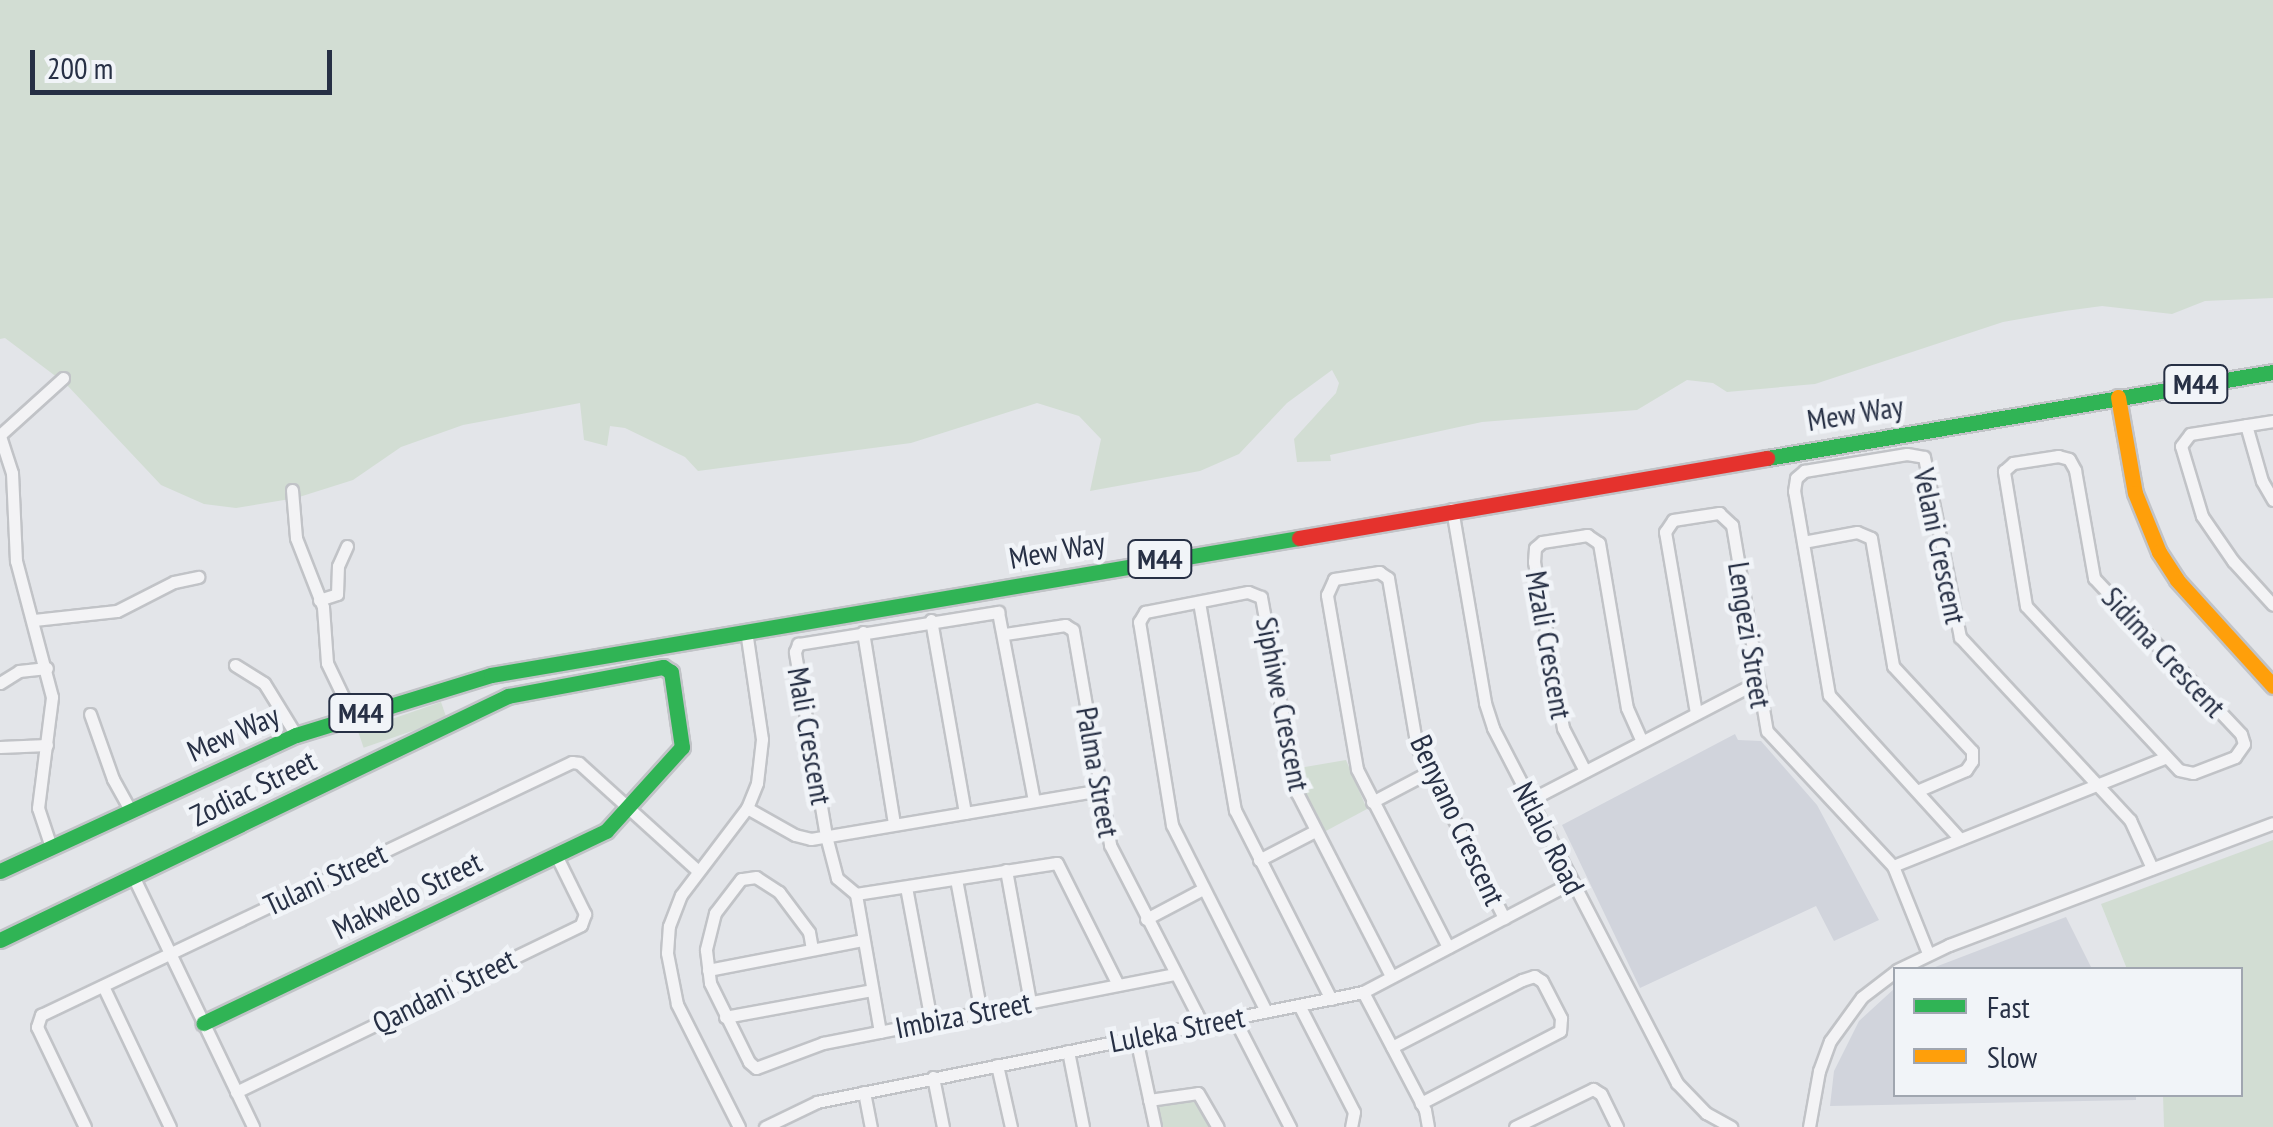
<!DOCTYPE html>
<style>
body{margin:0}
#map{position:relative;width:2273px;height:1127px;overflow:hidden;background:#e3e5e9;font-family:"PT Sans Narrow",sans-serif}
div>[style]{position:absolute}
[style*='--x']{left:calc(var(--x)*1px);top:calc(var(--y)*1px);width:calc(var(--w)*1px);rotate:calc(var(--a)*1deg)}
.built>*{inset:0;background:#d1d4dc}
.green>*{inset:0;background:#d2ddd3;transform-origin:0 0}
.roads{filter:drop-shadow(2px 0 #c1c3c7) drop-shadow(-2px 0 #c1c3c7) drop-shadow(0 2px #c1c3c7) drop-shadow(0 -2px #c1c3c7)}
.street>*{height:11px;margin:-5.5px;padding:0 5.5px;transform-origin:5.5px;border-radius:5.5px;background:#f3f3f5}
.fast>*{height:15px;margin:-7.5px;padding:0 7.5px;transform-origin:7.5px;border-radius:7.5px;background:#30b455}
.slow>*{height:15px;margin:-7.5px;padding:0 7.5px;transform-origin:7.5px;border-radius:7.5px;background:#ff9f0a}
.jam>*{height:15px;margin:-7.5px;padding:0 7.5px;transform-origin:7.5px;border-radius:7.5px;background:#e5322d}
span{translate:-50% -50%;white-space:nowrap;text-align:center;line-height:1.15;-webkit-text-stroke:9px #f1f4f8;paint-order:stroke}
.shield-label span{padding:2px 8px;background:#f1f4f8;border:2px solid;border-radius:8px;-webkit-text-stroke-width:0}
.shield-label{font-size:28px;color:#273045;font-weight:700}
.street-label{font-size:30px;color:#273045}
.legend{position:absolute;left:1893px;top:967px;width:350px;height:130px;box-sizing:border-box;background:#f1f4f8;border:2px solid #a0a6b0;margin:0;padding:12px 18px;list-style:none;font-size:30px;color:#273045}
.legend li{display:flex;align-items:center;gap:20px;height:50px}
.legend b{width:50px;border:2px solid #a0a6b0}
.scale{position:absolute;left:30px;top:50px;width:302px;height:45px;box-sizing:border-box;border:5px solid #273045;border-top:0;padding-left:12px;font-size:30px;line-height:35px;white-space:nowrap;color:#273045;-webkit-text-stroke:8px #f1f4f8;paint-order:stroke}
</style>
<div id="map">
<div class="built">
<i style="clip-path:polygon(1735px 734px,1738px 740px,1761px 741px,1817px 805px,1879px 920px,1834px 941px,1816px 906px,1640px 988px,1562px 825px)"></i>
<i style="clip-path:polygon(2066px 917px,2092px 969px,1930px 969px)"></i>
<i style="clip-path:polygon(1895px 988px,1896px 1094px,2136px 1094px,2136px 1100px,1830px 1106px,1834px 1071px,1859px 1021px)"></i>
</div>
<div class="green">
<i style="clip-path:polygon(0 0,2273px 0,2273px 298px,2205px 301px,2172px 314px,2102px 306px,2065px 311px,2003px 322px,1815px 384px,1727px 392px,1713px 383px,1687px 380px,1637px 410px,1482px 422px,1330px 455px,1331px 461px,1297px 462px,1294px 439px,1336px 393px,1339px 383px,1332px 370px,1287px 403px,1239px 454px,1200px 471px,1090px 491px,1101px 439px,1079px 416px,1037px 403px,911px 443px,698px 471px,685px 457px,625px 428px,610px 426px,607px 446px,584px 440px,580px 403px,463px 425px,401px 447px,353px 480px,296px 498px,236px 508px,204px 504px,161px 485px,66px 384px,5px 338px,0 339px)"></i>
<i style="left:441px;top:702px;width:18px;height:88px;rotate:71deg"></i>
<i style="clip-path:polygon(1346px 760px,1367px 809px,1324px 832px,1304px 796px,1299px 768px)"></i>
<i style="clip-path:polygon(2273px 840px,2273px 1127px,2164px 1127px,2163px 1095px,2240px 1094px,2240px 970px,2127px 969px,2101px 904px)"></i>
<i style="clip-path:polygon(1196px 1096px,1214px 1127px,1159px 1127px,1156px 1106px,1160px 1102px)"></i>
</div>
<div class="roads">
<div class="street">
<i style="--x:2273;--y:421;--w:84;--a:171.1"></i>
<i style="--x:2190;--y:434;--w:15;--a:127"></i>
<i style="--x:2181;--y:446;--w:73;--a:73.3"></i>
<i style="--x:2202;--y:516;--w:55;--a:55.4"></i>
<i style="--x:2233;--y:561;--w:59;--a:47.7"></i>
<i style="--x:2246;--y:425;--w:58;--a:74.1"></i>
<i style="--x:2262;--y:481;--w:22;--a:60"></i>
<i style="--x:2058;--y:456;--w:11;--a:15"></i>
<i style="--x:2069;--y:459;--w:13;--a:61"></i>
<i style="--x:2075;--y:470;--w:110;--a:80"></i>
<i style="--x:2094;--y:578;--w:214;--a:46.7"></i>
<i style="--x:2241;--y:734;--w:10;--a:73"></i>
<i style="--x:2244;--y:744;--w:16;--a:125"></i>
<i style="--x:2235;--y:757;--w:45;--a:159.1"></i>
<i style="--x:2193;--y:773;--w:14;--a:-168"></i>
<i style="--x:2179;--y:770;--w:224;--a:-133"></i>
<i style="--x:2026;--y:606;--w:137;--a:-99.3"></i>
<i style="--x:2004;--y:471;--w:12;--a:-42"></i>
<i style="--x:2013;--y:463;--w:46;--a:-8.8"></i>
<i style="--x:292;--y:490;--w:48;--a:85.2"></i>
<i style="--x:296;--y:538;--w:74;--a:68.6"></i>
<i style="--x:323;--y:607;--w:56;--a:85.9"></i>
<i style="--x:327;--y:663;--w:58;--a:64.3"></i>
<i style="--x:1452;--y:509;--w:197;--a:80.3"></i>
<i style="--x:1485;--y:703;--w:26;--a:72"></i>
<i style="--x:1493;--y:728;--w:400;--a:62.6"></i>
<i style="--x:1677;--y:1083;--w:42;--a:46"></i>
<i style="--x:1706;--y:1113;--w:29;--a:29"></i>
<i style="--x:1803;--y:542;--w:55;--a:-10.5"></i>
<i style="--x:1857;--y:532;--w:15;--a:23"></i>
<i style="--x:1871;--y:538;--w:130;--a:80.2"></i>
<i style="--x:1893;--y:666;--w:116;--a:47.1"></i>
<i style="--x:1972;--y:751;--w:10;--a:90"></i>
<i style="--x:1972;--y:761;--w:11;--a:124"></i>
<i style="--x:1966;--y:770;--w:53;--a:156.8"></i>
<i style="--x:319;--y:600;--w:19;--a:-18"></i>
<i style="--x:337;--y:594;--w:28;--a:-88"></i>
<i style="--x:338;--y:566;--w:22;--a:-66"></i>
<i style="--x:1199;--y:602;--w:211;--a:80.2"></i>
<i style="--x:1235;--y:810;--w:212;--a:63.1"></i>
<i style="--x:34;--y:620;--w:83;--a:-6.2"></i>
<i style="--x:117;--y:611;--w:64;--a:-27"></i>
<i style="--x:174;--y:582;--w:25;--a:-12"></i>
<i style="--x:931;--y:620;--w:196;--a:80"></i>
<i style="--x:863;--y:632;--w:194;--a:80.8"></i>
<i style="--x:1005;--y:634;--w:61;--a:-8.5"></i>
<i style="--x:1065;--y:625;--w:9;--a:32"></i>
<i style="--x:1073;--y:630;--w:218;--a:80.2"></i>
<i style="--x:1110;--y:845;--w:201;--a:62.8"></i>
<i style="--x:235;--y:665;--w:34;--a:32"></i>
<i style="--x:264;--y:683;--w:61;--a:58.4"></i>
<i style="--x:0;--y:683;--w:22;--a:-32"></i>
<i style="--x:19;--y:671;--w:28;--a:-6"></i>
<i style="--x:1696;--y:713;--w:184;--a:-99.7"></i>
<i style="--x:1665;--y:532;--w:14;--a:-56"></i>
<i style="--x:1673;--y:520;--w:47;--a:-8.7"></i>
<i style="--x:1719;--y:513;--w:18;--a:43"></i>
<i style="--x:1732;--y:525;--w:209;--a:80.4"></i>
<i style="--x:1767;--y:731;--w:185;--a:47"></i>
<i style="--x:1893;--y:866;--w:94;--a:68.1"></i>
<i style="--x:90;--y:714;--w:69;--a:70.5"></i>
<i style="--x:113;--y:779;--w:35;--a:61"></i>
<i style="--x:0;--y:747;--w:47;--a:-2.4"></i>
<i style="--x:1585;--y:771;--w:48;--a:-117.1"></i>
<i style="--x:1563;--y:728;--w:169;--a:-99.9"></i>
<i style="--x:1534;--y:562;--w:14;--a:-86"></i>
<i style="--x:1535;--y:548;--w:9;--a:-41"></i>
<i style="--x:1542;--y:542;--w:46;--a:-8.8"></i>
<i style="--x:1587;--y:535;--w:14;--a:34"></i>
<i style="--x:1599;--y:543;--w:167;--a:80.4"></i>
<i style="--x:1627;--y:708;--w:36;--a:66"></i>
<i style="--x:1530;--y:800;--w:257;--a:-27.4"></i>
<i style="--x:1372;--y:802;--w:64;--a:-27.8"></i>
<i style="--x:747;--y:808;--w:55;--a:29.4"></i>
<i style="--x:795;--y:835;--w:16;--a:14"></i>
<i style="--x:811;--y:839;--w:295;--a:-9.6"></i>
<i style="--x:1960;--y:839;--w:195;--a:-132.3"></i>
<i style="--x:1829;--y:695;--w:207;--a:-99.7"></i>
<i style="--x:1794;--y:491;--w:13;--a:-81"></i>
<i style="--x:1796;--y:478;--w:11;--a:-41"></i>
<i style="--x:1804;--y:471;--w:104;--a:-9.4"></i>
<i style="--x:1907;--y:454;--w:17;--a:10"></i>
<i style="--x:1924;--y:457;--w:184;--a:78.7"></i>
<i style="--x:1960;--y:637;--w:250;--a:47.1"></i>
<i style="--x:2130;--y:820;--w:53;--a:65.4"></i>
<i style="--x:51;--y:847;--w:41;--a:-108.4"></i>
<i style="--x:38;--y:808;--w:112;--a:-82.8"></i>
<i style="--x:52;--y:697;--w:141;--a:-104.8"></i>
<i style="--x:16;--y:561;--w:88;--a:-92.6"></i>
<i style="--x:12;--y:473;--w:40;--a:-108"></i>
<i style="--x:0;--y:435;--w:85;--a:-42.1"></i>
<i style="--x:1259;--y:860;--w:63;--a:-27.4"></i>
<i style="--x:1893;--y:866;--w:293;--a:-21.7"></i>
<i style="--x:1006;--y:870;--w:134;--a:79.7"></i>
<i style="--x:133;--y:876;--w:278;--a:64.4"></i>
<i style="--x:956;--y:879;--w:135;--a:79.4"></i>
<i style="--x:906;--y:887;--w:136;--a:79.4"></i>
<i style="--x:856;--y:894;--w:203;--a:-8.8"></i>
<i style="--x:1057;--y:863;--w:136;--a:63.4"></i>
<i style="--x:1146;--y:919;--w:64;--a:-27.8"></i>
<i style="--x:1448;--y:947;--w:200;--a:-117.1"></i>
<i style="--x:1357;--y:769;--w:177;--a:-99.8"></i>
<i style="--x:1327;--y:595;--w:17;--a:-66"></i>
<i style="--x:1334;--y:579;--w:46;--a:-8.8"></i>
<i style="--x:1379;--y:572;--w:11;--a:34"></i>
<i style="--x:1388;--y:578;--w:171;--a:80.3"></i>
<i style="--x:1417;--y:747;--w:192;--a:63"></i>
<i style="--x:812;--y:949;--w:17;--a:-100"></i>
<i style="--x:809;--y:932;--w:50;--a:-126.9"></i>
<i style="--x:779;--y:892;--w:27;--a:-147"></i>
<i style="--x:756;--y:877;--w:15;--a:172"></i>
<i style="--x:741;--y:879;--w:43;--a:127.4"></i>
<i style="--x:715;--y:913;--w:38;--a:104"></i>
<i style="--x:706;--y:950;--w:33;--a:83"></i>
<i style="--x:710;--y:983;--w:88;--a:63.7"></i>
<i style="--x:749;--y:1062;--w:9;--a:41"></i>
<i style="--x:756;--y:1068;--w:72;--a:-20.5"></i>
<i style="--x:823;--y:1043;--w:359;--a:-11.1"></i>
<i style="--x:708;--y:970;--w:157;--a:-11"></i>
<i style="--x:1897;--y:970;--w:58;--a:-25.7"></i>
<i style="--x:1949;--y:945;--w:346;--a:-20.6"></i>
<i style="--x:103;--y:986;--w:156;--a:64.6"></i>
<i style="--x:1363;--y:992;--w:133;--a:62.3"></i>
<i style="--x:1425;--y:1110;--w:17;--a:80"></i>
<i style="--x:1299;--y:1005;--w:120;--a:62.8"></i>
<i style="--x:1354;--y:1112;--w:15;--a:101"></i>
<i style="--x:1266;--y:1011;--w:208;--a:-116.8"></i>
<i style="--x:1172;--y:825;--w:206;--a:-99.2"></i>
<i style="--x:1139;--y:622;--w:12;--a:-59"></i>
<i style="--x:1145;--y:612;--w:105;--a:-11"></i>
<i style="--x:1248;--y:592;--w:14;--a:21"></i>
<i style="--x:1261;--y:597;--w:199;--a:79.6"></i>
<i style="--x:1297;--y:793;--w:206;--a:62.8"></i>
<i style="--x:725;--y:1017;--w:149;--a:-10.4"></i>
<i style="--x:1234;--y:1018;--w:123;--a:62.8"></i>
<i style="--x:880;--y:1032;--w:140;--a:-99.9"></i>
<i style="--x:856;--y:894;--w:25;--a:-140"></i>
<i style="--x:837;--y:878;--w:43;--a:-104.7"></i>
<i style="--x:826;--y:836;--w:187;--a:-99.6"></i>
<i style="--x:795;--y:652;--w:9;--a:-69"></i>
<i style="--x:798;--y:644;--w:203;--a:-9.1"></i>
<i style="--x:998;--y:612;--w:192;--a:79.2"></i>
<i style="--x:1136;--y:1038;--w:91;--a:77.9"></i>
<i style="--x:1392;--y:1047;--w:146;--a:-27.3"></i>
<i style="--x:1522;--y:980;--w:13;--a:-18"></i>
<i style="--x:1534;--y:976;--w:9;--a:32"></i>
<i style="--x:1542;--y:981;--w:42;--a:62.8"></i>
<i style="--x:1561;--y:1018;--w:13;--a:94"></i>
<i style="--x:1560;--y:1031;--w:157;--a:152.6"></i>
<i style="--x:1068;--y:1051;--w:77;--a:78.8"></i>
<i style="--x:997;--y:1065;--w:64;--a:77.3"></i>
<i style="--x:933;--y:1077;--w:51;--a:78.7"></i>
<i style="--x:236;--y:1092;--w:383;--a:-25.8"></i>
<i style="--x:581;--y:925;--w:12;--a:-70"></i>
<i style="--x:585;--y:914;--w:66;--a:-116.2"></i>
<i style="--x:864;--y:1092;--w:36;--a:79"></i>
<i style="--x:1149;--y:1100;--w:49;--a:-8.1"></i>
<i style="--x:1198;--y:1093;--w:39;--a:60"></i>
<i style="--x:85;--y:1127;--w:111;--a:-115.6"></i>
<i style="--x:37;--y:1027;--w:13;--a:-72"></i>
<i style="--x:41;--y:1015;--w:588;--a:-25.48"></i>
<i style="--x:572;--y:762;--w:7;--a:8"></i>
<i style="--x:579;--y:763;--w:158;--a:42.2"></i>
<i style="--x:739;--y:1127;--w:138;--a:-116.8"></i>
<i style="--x:677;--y:1004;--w:52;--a:-101.1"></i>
<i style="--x:667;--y:953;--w:27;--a:-86"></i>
<i style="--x:669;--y:926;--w:33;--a:-69"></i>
<i style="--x:681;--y:895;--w:109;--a:-52.8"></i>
<i style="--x:747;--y:808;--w:27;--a:-68"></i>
<i style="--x:757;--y:783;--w:44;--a:-83.5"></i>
<i style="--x:762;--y:739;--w:110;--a:-98.4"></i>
<i style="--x:765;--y:1127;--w:58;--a:-25.7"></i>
<i style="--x:817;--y:1102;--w:557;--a:-11.39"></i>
<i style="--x:1363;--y:992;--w:235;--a:-27.7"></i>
<i style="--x:1515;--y:1127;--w:87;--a:-26"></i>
<i style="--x:1593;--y:1089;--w:9;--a:32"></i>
<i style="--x:1601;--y:1094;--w:37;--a:64"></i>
<i style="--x:1809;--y:1127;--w:57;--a:-79.9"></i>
<i style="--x:1819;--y:1071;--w:32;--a:-70"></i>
<i style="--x:1830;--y:1041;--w:54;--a:-54"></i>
<i style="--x:1862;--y:997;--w:43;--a:-37.4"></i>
</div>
<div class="fast">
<i style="--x:1767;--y:458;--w:513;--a:-9.65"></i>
<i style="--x:0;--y:871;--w:326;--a:-24.7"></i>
<i style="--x:296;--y:735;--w:204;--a:-17.1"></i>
<i style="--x:491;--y:675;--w:820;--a:-9.62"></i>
<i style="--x:0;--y:940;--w:564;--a:-25.66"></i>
<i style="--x:508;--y:696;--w:158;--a:-10.6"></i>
<i style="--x:663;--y:667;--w:9;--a:32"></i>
<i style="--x:671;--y:672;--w:76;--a:81.7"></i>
<i style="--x:682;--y:747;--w:113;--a:132.1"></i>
<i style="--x:606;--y:831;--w:446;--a:154.5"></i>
</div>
<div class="slow">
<i style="--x:2118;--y:397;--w:97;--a:80"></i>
<i style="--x:2135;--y:493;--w:64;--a:67.9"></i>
<i style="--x:2159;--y:552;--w:33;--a:57"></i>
<i style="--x:2177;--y:580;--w:143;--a:47.8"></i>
</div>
<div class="jam">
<i style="--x:1299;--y:538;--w:475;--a:-9.7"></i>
</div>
</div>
<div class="shield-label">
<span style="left:2196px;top:384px">M44</span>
<span style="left:1160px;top:559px">M44</span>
<span style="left:361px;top:713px">M44</span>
</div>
<div class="street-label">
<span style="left:1855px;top:413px;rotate:-9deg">Mew Way</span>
<span style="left:1940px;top:546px;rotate:78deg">Velani Crescent</span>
<span style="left:1057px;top:550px;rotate:-10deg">Mew Way</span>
<span style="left:1750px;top:635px;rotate:81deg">Lengezi Street</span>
<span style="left:1549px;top:645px;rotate:80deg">Mzali Crescent</span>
<span style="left:2164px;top:652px;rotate:47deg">Sidima Crescent</span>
<span style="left:1283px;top:704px;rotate:79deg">Siphiwe Crescent</span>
<span style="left:233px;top:733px;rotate:-24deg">Mew Way</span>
<span style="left:810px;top:736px;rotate:80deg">Mali Crescent</span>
<span style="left:1098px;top:772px;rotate:80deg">Palma Street</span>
<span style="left:253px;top:788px;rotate:-26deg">Zodiac Street</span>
<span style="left:1458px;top:820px;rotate:65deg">Benyano Crescent</span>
<span style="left:1549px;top:838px;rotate:63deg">Ntlalo Road</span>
<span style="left:325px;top:879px;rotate:-25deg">Tulani Street</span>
<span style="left:407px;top:895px;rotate:-26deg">Makwelo Street</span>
<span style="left:444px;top:991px;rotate:-26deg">Qandani Street</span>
<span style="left:963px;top:1015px;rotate:-11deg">Imbiza Street</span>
<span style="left:1177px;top:1029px;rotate:-11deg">Luleka Street</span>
</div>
<ul class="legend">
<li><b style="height:12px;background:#30b455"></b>Fast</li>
<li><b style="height:12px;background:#ff9f0a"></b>Slow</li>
</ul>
<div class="scale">200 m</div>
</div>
